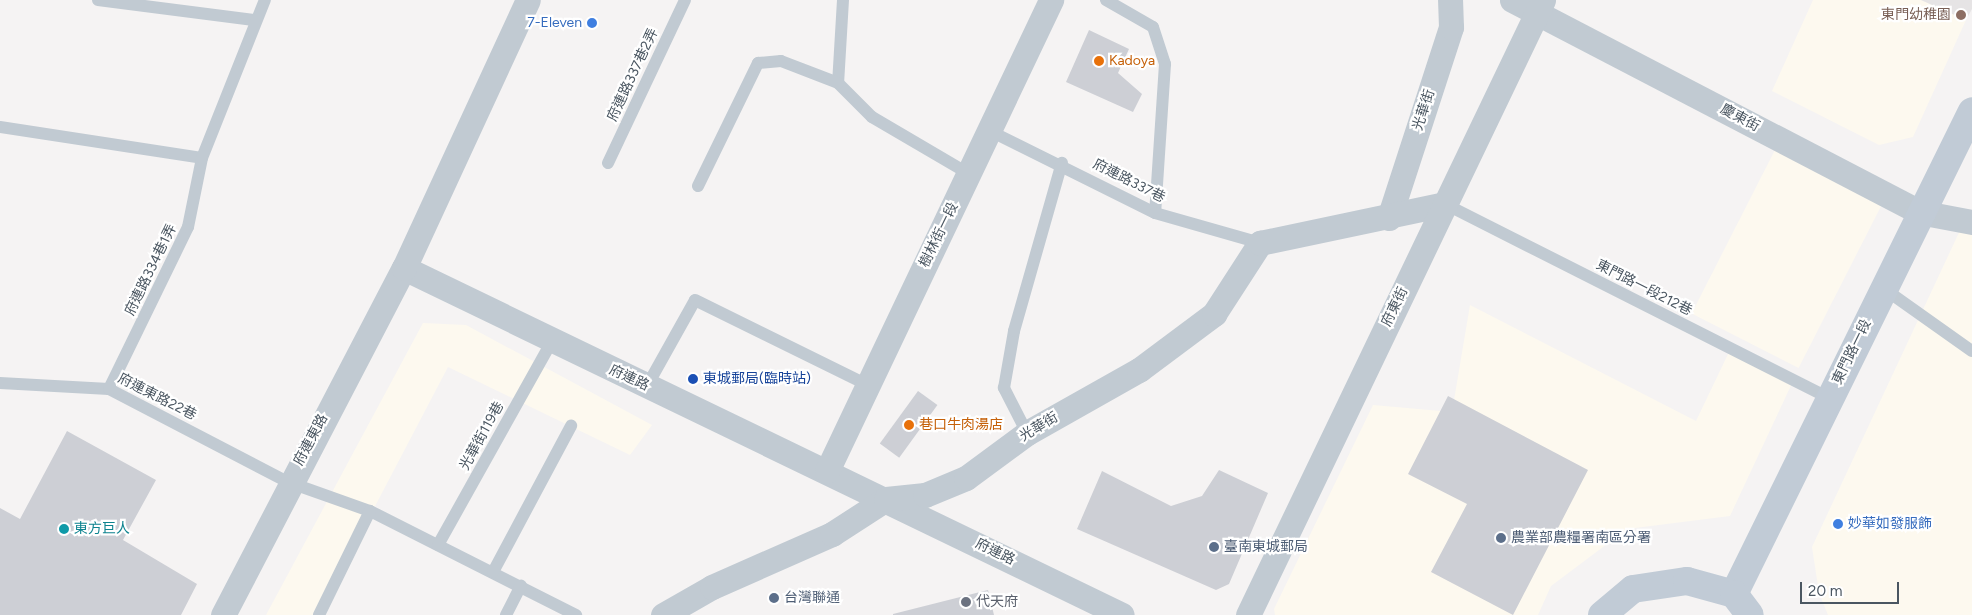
<!DOCTYPE html>
<meta charset="utf-8">
<style>
body{margin:0}
#map{position:relative;width:1972px;height:615px;overflow:hidden;background:#f5f3f3;font-family:Figtree,"Noto Sans TC",sans-serif}
div>[style]{position:absolute}
[style*='--x']{left:calc(var(--x)*1px);top:calc(var(--y)*1px);width:calc(var(--w)*1px);rotate:calc(var(--a)*1deg)}
.commercial>*{inset:0;background:#fdf9ef;transform-origin:0 0}
.education>*{inset:0;background:#e6e4e5}
.building>*{inset:0;background:#cdcfd5;transform-origin:0 0}
.service>*{height:12px;margin:-6px;padding:0 6px;transform-origin:6px;border-radius:6px;background:#c1cad2}
.minor>*{height:25px;margin:-12.5px;padding:0 12.5px;transform-origin:12.5px;border-radius:12.5px;background:#c1cad2}
.secondary>*{height:28px;margin:-14px;padding:0 14px;transform-origin:14px;border-radius:14px;background:#c1cbd6}
.dots>*{width:14px;height:14px;translate:-50% -50%;box-sizing:border-box;border:2px solid #fff;border-radius:50%}
span{translate:-50% -50%;white-space:nowrap;text-align:center;line-height:1.15;-webkit-text-stroke:4.5px #fff;paint-order:stroke}
.education-label{font-size:14px;color:#785e54}
.right{translate:-100% -50%;text-align:right}
.shop-label{font-size:14px;color:#366cbe}
.left{translate:0 -50%;text-align:left}
.food-label{font-size:14px;color:#c56008}
.street-label{font-size:14px;color:#4a5661}
.transit-label{font-size:14px;color:#164399}
.culture-label{font-size:14px;color:#0d838f}
.service-label{font-size:14px;color:#4e5e75}
.worship-label{font-size:14px;color:#5b616d}
.scale{position:absolute;left:1800px;top:582px;width:99px;height:22px;box-sizing:border-box;border:2px solid #4a5661;border-top:0;padding-left:6px;font-size:15px;line-height:18px;white-space:nowrap;color:#4a5661;-webkit-text-stroke:4px #fff;paint-order:stroke}
</style>
<div id="map">
<div class="commercial">
<i style="clip-path:polygon(1813px 0,1921px 0,1966px 20px,1913px 137px,1879px 145px,1772px 91px)"></i>
<i style="left:1777px;top:146px;width:120px;height:188px;rotate:27deg"></i>
<i style="clip-path:polygon(1963px 224px,1972px 226px,1972px 615px,1828px 615px,1819px 593px,1812px 547px)"></i>
<i style="clip-path:polygon(1470px 305px,1696px 421px,1729px 352px,1794px 379px,1730px 516px,1627px 529px,1551px 586px,1538px 615px,1275px 615px,1274px 609px,1373px 405px,1452px 412px)"></i>
<i style="clip-path:polygon(423px 323px,466px 325px,652px 425px,630px 455px,448px 367px,318px 615px,266px 615px)"></i>
</div>
<div class="education">
<i style="clip-path:polygon(1921px 0,1972px 0,1972px 9px,1966px 20px)"></i>
</div>
<div class="building">
<i style="clip-path:polygon(1089px 30px,1129px 49px,1118px 73px,1142px 94px,1133px 112px,1066px 82px)"></i>
<i style="left:918px;top:391px;width:24px;height:65px;rotate:36deg"></i>
<i style="clip-path:polygon(1448px 396px,1588px 470px,1513px 615px,1431px 572px,1467px 504px,1408px 474px)"></i>
<i style="clip-path:polygon(67px 431px,156px 480px,123px 540px,197px 584px,181px 615px,0 615px,0 508px,20px 519px)"></i>
<i style="clip-path:polygon(1219px 470px,1268px 493px,1229px 584px,1216px 590px,1077px 529px,1102px 471px,1171px 506px,1202px 496px)"></i>
<i style="clip-path:polygon(988px 590px,994px 615px,893px 615px,893px 614px)"></i>
</div>
<div class="service">
<i style="--x:98;--y:0;--w:157;--a:7.3"></i>
<i style="--x:843;--y:0;--w:83;--a:93.4"></i>
<i style="--x:838;--y:83;--w:48;--a:45"></i>
<i style="--x:872;--y:117;--w:113;--a:30.4"></i>
<i style="--x:1106;--y:0;--w:54;--a:29.9"></i>
<i style="--x:1153;--y:27;--w:39;--a:72"></i>
<i style="--x:1165;--y:64;--w:149;--a:93.8"></i>
<i style="--x:0;--y:127;--w:204;--a:8.7"></i>
<i style="--x:990;--y:131;--w:184;--a:26.4"></i>
<i style="--x:1155;--y:213;--w:109;--a:15.9"></i>
<i style="--x:608;--y:163;--w:180;--a:-64.7"></i>
<i style="--x:698;--y:186;--w:137;--a:-64"></i>
<i style="--x:758;--y:63;--w:23;--a:-5"></i>
<i style="--x:781;--y:61;--w:61;--a:21.1"></i>
<i style="--x:1445;--y:204;--w:430;--a:26.8"></i>
<i style="--x:1883;--y:288;--w:109;--a:35.3"></i>
<i style="--x:0;--y:383;--w:109;--a:3.2"></i>
<i style="--x:109;--y:389;--w:202;--a:27.5"></i>
<i style="--x:288;--y:482;--w:87;--a:19.5"></i>
<i style="--x:370;--y:511;--w:231;--a:26.8"></i>
<i style="--x:647;--y:386;--w:98;--a:-60.8"></i>
<i style="--x:695;--y:300;--w:191;--a:26.2"></i>
<i style="--x:109;--y:389;--w:180;--a:-64"></i>
<i style="--x:188;--y:227;--w:70;--a:-78.5"></i>
<i style="--x:202;--y:158;--w:170;--a:-68.3"></i>
<i style="--x:1027;--y:433;--w:51;--a:-117.1"></i>
<i style="--x:1004;--y:388;--w:58;--a:-80"></i>
<i style="--x:1014;--y:331;--w:175;--a:-74.1"></i>
<i style="--x:438;--y:545;--w:234;--a:-60.8"></i>
<i style="--x:493;--y:572;--w:166;--a:-61.9"></i>
<i style="--x:319;--y:615;--w:116;--a:-63.9"></i>
<i style="--x:506;--y:615;--w:33;--a:-63"></i>
</div>
<div class="minor">
<i style="--x:1512;--y:0;--w:459;--a:27.5"></i>
<i style="--x:1919;--y:212;--w:54;--a:10.7"></i>
<i style="--x:1389;--y:218;--w:201;--a:-72"></i>
<i style="--x:1451;--y:27;--w:27;--a:-92"></i>
<i style="--x:404;--y:268;--w:797;--a:25.79"></i>
<i style="--x:827;--y:471;--w:522;--a:-64.56"></i>
<i style="--x:223;--y:615;--w:391;--a:-62.5"></i>
<i style="--x:404;--y:268;--w:295;--a:-65.2"></i>
<i style="--x:663;--y:615;--w:56;--a:-29.7"></i>
<i style="--x:712;--y:587;--w:131;--a:-23.8"></i>
<i style="--x:832;--y:534;--w:64;--a:-32.9"></i>
<i style="--x:886;--y:499;--w:39;--a:-6"></i>
<i style="--x:925;--y:495;--w:44;--a:-22.5"></i>
<i style="--x:966;--y:478;--w:76;--a:-36.4"></i>
<i style="--x:1027;--y:433;--w:129;--a:-29.4"></i>
<i style="--x:1139;--y:370;--w:94;--a:-36.7"></i>
<i style="--x:1214;--y:314;--w:85;--a:-57.1"></i>
<i style="--x:1260;--y:243;--w:189;--a:-11.9"></i>
<i style="--x:1248;--y:615;--w:682;--a:-64.37"></i>
</div>
<div class="secondary">
<i style="--x:1734;--y:594;--w:538;--a:-63.77"></i>
<i style="--x:1602;--y:615;--w:40;--a:-40"></i>
<i style="--x:1633;--y:589;--w:55;--a:-8.4"></i>
<i style="--x:1687;--y:581;--w:49;--a:15.5"></i>
<i style="--x:1734;--y:594;--w:26;--a:53"></i>
</div>
<div class="dots">
<i style="left:1961px;top:15px;background:#8d6e63"></i>
<i style="left:592px;top:23px;background:#3f7fe0"></i>
<i style="left:1099px;top:61px;background:#e8710a"></i>
<i style="left:693px;top:379px;background:#1a4fb4"></i>
<i style="left:909px;top:425px;background:#e8710a"></i>
<i style="left:1838px;top:524px;background:#3f7fe0"></i>
<i style="left:64px;top:529px;background:#0f9aa8"></i>
<i style="left:1501px;top:538px;background:#5c6f8a"></i>
<i style="left:1214px;top:547px;background:#5c6f8a"></i>
<i style="left:774px;top:598px;background:#5c6f8a"></i>
<i style="left:966px;top:602px;background:#6b7280"></i>
</div>
<div class="education-label">
<span class="right" style="left:1951px;top:15px">東門幼稚園</span>
</div>
<div class="shop-label">
<span class="right" style="left:582px;top:23px">7-Eleven</span>
<span class="left" style="left:1848px;top:524px">妙華如發服飾</span>
</div>
<div class="food-label">
<span class="left" style="left:1109px;top:61px">Kadoya</span>
<span class="left" style="left:919px;top:425px">巷口牛肉湯店</span>
</div>
<div class="street-label">
<span style="left:633px;top:75px;rotate:-65deg">府連路337巷2弄</span>
<span style="left:1424px;top:110px;rotate:-72deg">光華街</span>
<span style="left:1740px;top:118px;rotate:28deg">慶東街</span>
<span style="left:1129px;top:181px;rotate:27deg">府連路337巷</span>
<span style="left:939px;top:235px;rotate:-64deg">樹林街一段</span>
<span style="left:151px;top:270px;rotate:-64deg">府連路334巷1弄</span>
<span style="left:1644px;top:288px;rotate:27deg">東門路一段212巷</span>
<span style="left:1395px;top:307px;rotate:-64deg">府東街</span>
<span style="left:1852px;top:352px;rotate:-64deg">東門路一段</span>
<span style="left:629px;top:378px;rotate:25deg">府連路</span>
<span style="left:157px;top:397px;rotate:27deg">府連東路22巷</span>
<span style="left:1039px;top:427px;rotate:-31deg">光華街</span>
<span style="left:482px;top:436px;rotate:-61deg">光華街119巷</span>
<span style="left:311px;top:440px;rotate:-62deg">府連東路</span>
<span style="left:995px;top:552px;rotate:26deg">府連路</span>
</div>
<div class="transit-label">
<span class="left" style="left:703px;top:379px">東城郵局(臨時站)</span>
</div>
<div class="culture-label">
<span class="left" style="left:74px;top:529px">東方巨人</span>
</div>
<div class="service-label">
<span class="left" style="left:1511px;top:538px">農業部農糧署南區分署</span>
<span class="left" style="left:1224px;top:547px">臺南東城郵局</span>
<span class="left" style="left:784px;top:598px">台灣聯通</span>
</div>
<div class="worship-label">
<span class="left" style="left:976px;top:602px">代天府</span>
</div>
<div class="scale">20 m</div>
</div>
